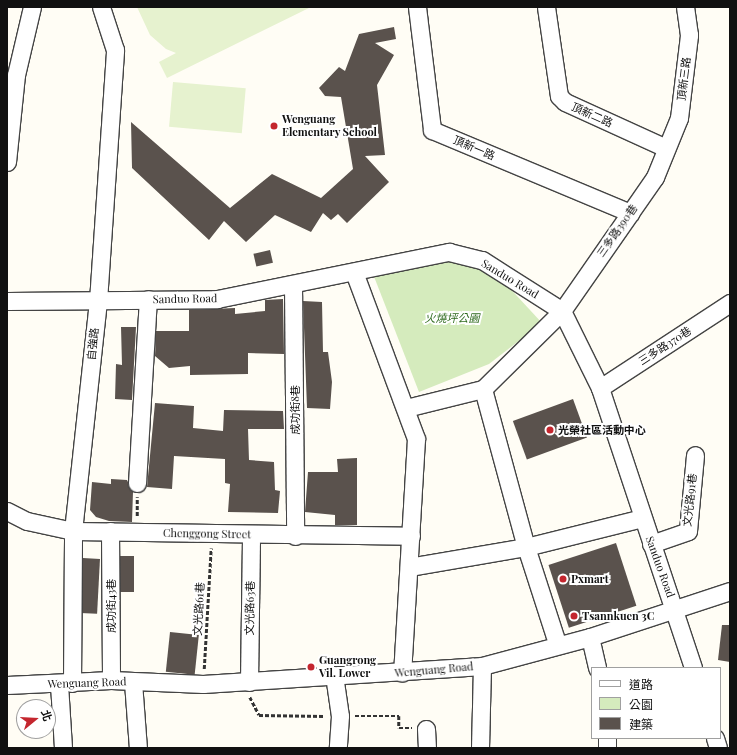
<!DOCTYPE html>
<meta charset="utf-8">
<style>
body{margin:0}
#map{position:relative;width:737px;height:755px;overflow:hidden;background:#fffdf5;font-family:"Playfair Display","Noto Sans TC",serif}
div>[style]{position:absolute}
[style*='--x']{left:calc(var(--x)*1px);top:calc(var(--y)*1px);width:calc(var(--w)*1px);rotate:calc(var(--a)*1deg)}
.green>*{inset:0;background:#d5ebbd}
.pitch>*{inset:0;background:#e6f2cf;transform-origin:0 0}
.building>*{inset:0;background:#5a524d;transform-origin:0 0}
.path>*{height:2.5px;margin-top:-1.25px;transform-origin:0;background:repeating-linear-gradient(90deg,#333 0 4px,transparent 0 6px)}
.roads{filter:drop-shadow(1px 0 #444) drop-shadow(-1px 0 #444) drop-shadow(0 1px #444) drop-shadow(0 -1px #444)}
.minor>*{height:17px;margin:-8.5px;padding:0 8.5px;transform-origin:8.5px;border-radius:8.5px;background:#fff}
.dots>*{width:11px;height:11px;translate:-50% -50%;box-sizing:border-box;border:2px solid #fff;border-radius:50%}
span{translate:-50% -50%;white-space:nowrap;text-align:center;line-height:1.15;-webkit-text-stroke:4px #fff;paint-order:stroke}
.street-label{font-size:11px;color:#111}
.poi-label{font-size:11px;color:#111;font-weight:700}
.left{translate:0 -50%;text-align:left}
.park-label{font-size:11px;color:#2f6b1f;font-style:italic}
.frame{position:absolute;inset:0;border:8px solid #111;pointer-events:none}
.legend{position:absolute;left:591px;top:667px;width:130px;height:72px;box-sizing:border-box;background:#fff;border:1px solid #a0a0a0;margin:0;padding:5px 7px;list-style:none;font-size:12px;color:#111}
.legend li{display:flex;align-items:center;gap:8px;height:20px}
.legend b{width:20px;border:1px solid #a0a0a0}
.north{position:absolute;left:16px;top:699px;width:40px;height:40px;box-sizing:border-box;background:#fff;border:1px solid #a0a0a0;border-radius:50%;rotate:72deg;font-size:11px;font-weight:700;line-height:16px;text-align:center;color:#111}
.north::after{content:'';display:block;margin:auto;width:14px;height:18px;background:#c4262e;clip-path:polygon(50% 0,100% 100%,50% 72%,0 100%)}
</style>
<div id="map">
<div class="green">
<i style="clip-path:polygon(444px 259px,494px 271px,542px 323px,489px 364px,419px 392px,373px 274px)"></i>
</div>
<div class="pitch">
<i style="clip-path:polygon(137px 7px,311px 7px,167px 78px,159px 62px,176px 53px,166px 49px,150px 35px)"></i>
<i style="left:173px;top:82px;width:73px;height:45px;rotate:5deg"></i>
</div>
<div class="building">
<i style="clip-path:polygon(394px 27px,396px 39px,375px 43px,394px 55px,377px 85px,385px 155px,365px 156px,389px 182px,347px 223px,338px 214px,331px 220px,323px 213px,311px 232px,275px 215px,246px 242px,224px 221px,209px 240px,132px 168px,131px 122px,230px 208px,272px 174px,321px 198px,353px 169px,341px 97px,325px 96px,319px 88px,339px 67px,345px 71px,359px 34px)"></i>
<i style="left:270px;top:250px;width:13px;height:17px;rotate:77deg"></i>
<i style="clip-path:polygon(283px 299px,284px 354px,248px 353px,248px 374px,190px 375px,190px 366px,169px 368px,155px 356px,156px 331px,189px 331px,189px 310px,235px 308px,235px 314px,265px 311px,265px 300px)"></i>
<i style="clip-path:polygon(303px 301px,322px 302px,323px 352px,328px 352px,332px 382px,330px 409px,307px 408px)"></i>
<i style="clip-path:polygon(121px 327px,136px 327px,132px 400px,115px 399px,116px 364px,122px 365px)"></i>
<i style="left:573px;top:399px;width:41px;height:64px;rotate:70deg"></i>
<i style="clip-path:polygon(155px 403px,194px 406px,193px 428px,223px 431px,224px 410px,283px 411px,284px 429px,248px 429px,249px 460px,274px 462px,275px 490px,280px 491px,278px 513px,228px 512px,230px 484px,225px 483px,225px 459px,174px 456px,172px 489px,147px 487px)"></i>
<i style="clip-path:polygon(357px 458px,357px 525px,335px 525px,335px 515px,305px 512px,308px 472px,338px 472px,337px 459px)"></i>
<i style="clip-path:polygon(111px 479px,127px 480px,133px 492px,132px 522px,109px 521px,96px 517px,90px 510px,92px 482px,111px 484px)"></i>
<i style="left:616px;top:543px;width:66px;height:71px;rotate:72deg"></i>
<i style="left:120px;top:556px;width:14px;height:36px"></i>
<i style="left:83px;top:558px;width:17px;height:55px;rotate:3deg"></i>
<i style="clip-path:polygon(722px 625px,730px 625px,730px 662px,718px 660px)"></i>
<i style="left:170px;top:632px;width:29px;height:40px;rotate:6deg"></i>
</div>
<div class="path">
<i style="--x:137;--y:516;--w:19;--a:-90"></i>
<i style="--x:204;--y:669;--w:121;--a:-86.7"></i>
<i style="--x:250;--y:697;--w:20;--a:63"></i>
<i style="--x:259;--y:715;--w:65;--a:0.9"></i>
<i style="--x:355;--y:716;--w:44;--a:0"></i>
<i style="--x:399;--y:716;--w:12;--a:90"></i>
<i style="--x:399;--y:728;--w:13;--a:0"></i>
</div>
<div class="roads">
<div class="minor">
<i style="--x:417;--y:7;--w:124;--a:83"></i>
<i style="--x:432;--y:130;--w:215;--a:22.7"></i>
<i style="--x:546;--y:7;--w:90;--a:81.7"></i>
<i style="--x:559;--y:96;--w:8;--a:45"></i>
<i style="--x:565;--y:102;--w:111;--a:24.5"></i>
<i style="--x:7;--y:162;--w:87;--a:-84.1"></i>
<i style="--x:16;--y:75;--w:70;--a:-76.8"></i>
<i style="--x:354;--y:272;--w:178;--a:69.6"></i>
<i style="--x:416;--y:439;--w:234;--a:93.4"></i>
<i style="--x:293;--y:284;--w:252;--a:89.5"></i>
<i style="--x:7;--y:301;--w:210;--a:-0.5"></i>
<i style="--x:217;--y:299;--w:237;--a:-11.5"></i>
<i style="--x:449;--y:252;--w:34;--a:14"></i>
<i style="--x:482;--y:260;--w:95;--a:32.5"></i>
<i style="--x:562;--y:311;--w:86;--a:63.7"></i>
<i style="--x:600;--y:388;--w:295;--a:71.6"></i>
<i style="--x:600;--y:388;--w:155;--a:-33.2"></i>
<i style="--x:483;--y:389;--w:164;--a:74.8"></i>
<i style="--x:526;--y:547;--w:101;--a:72.1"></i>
<i style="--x:406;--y:408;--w:79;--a:-13.9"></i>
<i style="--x:483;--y:389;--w:111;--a:-44.6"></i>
<i style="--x:562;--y:311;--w:119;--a:-55.2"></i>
<i style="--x:630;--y:213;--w:44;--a:-55.2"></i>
<i style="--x:655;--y:177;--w:64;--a:-67.9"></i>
<i style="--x:679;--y:118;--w:84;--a:-83.1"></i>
<i style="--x:689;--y:35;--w:28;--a:-98"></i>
<i style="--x:137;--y:483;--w:184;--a:-86.6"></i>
<i style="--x:7;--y:511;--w:22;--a:27"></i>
<i style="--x:27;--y:521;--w:47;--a:12.3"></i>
<i style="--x:73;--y:531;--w:338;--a:0.8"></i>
<i style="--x:110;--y:531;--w:149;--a:89.6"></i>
<i style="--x:651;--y:544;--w:39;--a:-19"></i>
<i style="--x:688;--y:531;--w:76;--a:-84.7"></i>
<i style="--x:409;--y:567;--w:119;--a:-9.7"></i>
<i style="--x:526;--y:547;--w:120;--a:-14"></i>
<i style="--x:590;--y:637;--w:32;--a:77"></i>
<i style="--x:334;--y:675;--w:41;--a:81.7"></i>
<i style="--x:340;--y:716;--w:32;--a:94"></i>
<i style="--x:133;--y:682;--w:66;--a:85.7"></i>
<i style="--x:249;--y:682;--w:147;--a:-89.2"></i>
<i style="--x:72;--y:683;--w:152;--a:-89.6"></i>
<i style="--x:73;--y:531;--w:231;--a:-83.8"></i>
<i style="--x:98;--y:301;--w:252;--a:-86.1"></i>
<i style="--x:115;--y:50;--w:45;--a:-108"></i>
<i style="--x:59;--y:684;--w:64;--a:86.4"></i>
<i style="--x:7;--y:685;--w:104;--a:-2.8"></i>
<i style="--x:111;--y:680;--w:92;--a:2.5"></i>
<i style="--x:203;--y:684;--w:280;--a:-3.7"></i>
<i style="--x:482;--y:666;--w:112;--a:-15"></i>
<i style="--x:590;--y:637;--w:147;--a:-18.2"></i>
<i style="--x:426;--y:729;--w:19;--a:87"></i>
<i style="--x:607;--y:738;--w:10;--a:90"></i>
<i style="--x:715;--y:738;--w:10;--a:73"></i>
<i style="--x:480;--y:748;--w:82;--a:-88.6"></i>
</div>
</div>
<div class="dots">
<i style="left:274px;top:126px;background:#c4262e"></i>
<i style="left:550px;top:430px;background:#c4262e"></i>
<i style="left:563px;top:579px;background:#c4262e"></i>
<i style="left:574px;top:616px;background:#c4262e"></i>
<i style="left:311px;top:667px;background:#c4262e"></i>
</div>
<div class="street-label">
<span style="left:684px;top:79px;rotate:-83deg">頂新三路</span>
<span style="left:592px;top:115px;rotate:24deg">頂新二路</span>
<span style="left:474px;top:148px;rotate:23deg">頂新一路</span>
<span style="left:617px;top:231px;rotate:-55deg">三多路390巷</span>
<span style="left:510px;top:279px;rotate:31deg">Sanduo Road</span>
<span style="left:185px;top:299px;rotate:-1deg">Sanduo Road</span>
<span style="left:93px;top:344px;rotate:-84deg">自強路</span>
<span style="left:665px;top:346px;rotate:-33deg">三多路370巷</span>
<span style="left:295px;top:410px;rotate:-90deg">成功街8巷</span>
<span style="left:690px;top:500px;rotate:-84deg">文光路91巷</span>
<span style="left:207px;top:534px;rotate:1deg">Chenggong Street</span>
<span style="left:660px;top:567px;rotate:70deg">Sanduo Road</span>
<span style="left:111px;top:606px;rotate:-90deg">成功街43巷</span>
<span style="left:250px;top:608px;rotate:-89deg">文光路63巷</span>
<span style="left:199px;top:609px;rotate:-87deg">文光路61巷</span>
<span style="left:434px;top:670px;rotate:-5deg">Wenguang Road</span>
<span style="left:87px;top:683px;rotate:-2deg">Wenguang Road</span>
</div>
<div class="poi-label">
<span class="left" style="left:282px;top:126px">Wenguang<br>Elementary School</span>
<span class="left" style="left:558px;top:430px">光榮社區活動中心</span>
<span class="left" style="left:571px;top:579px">Pxmart</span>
<span class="left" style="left:582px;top:616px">Tsannkuen 3C</span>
<span class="left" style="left:319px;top:667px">Guangrong<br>Vil. Lower</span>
</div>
<div class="park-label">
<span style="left:452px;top:318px">火燒坪公園</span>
</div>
<div class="frame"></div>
<ul class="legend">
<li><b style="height:5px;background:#fff"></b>道路</li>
<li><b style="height:11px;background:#d5ebbd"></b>公園</li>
<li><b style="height:11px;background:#5a524d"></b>建築</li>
</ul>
<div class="north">北</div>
</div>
